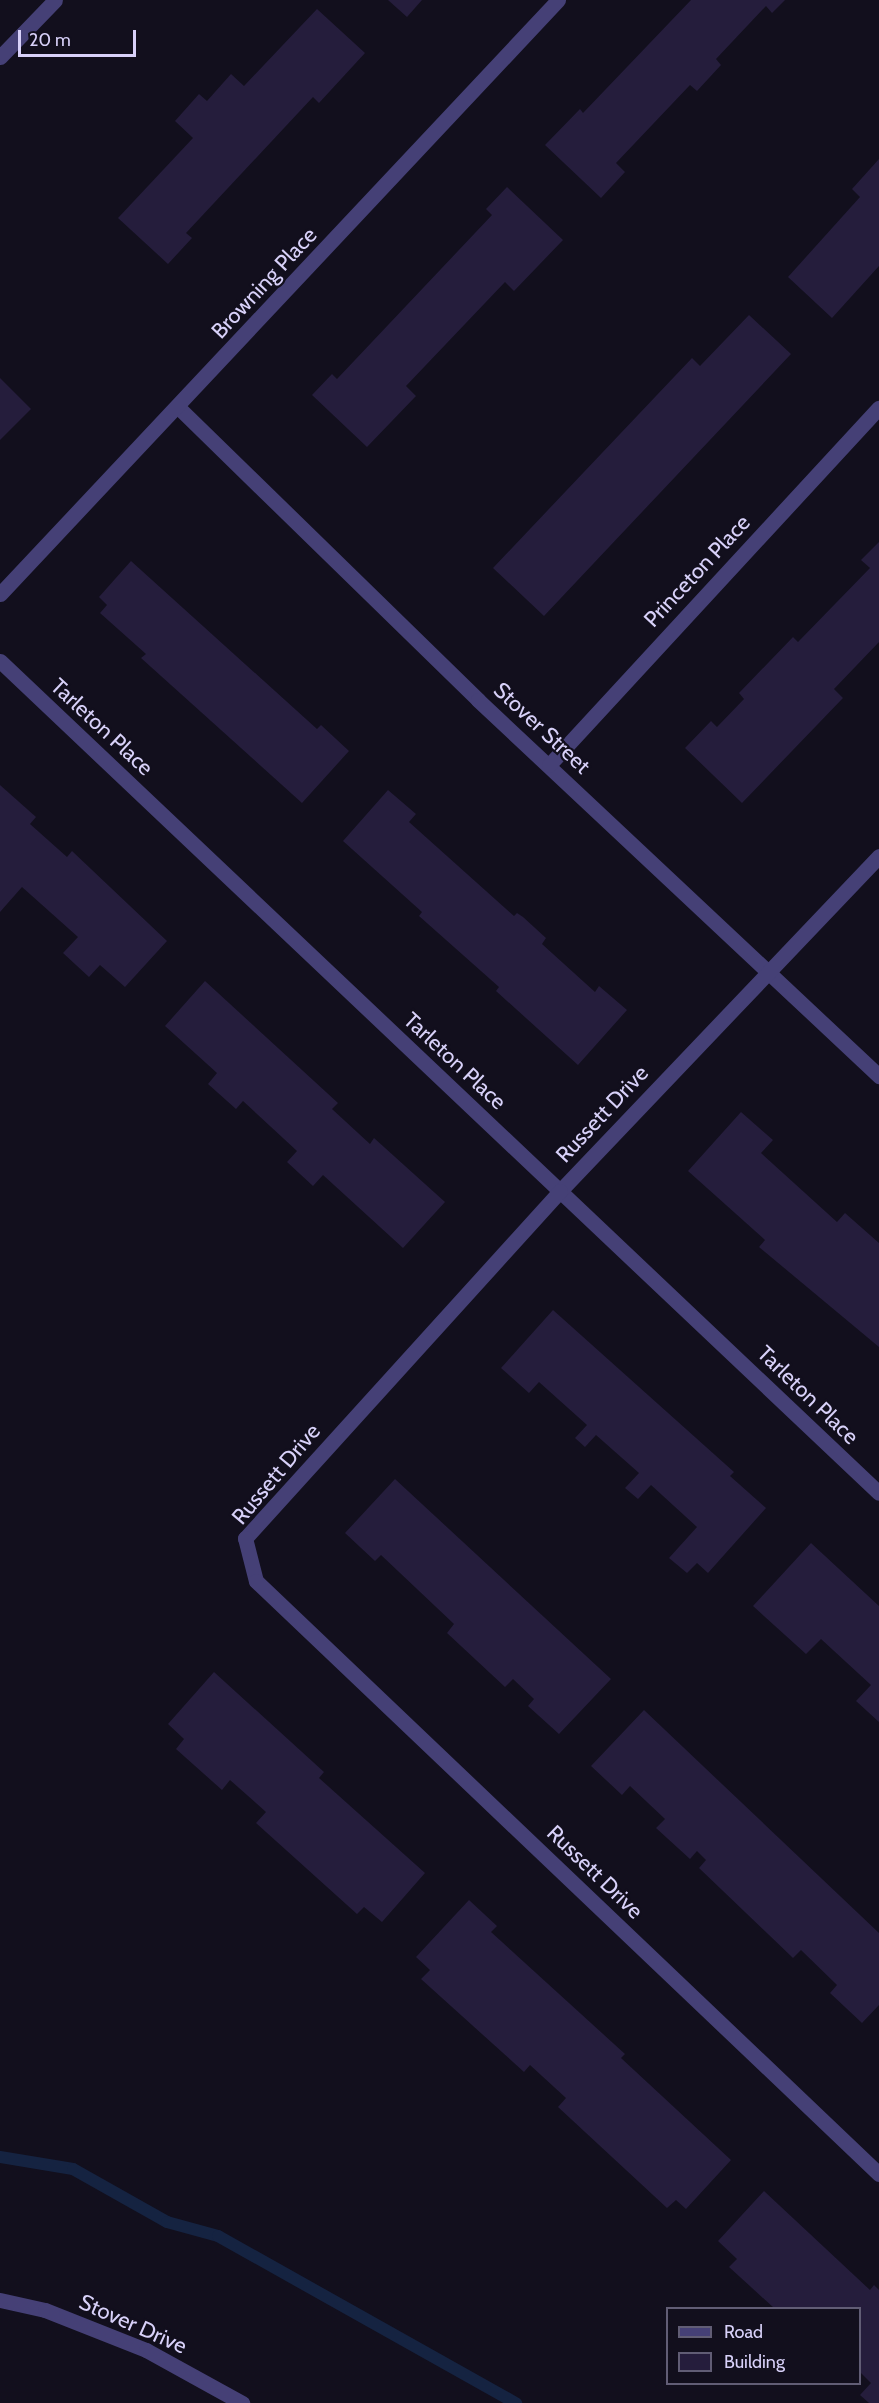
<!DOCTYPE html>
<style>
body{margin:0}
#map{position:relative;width:879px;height:2403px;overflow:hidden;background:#120f1d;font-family:Cabin,sans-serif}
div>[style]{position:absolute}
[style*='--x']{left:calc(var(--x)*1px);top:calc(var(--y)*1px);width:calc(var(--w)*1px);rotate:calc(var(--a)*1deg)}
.stream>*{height:12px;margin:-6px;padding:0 6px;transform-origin:6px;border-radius:6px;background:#152341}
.building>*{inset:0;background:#251d3c}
.minor>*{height:15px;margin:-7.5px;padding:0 7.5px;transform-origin:7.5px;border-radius:7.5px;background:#454076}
span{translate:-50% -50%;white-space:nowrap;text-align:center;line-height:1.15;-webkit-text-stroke:4.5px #120f1d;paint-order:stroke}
.street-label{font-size:22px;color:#d8d1f9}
.legend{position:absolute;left:666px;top:2307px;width:195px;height:78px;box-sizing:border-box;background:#120f1d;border:2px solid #615d75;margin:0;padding:8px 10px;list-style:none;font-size:18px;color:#d8d1f9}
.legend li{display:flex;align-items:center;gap:12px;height:30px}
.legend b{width:30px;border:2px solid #615d75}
.scale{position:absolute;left:18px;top:30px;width:118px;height:27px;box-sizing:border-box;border:3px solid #d8d1f9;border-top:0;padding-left:8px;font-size:18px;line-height:21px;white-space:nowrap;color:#d8d1f9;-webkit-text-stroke:4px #120f1d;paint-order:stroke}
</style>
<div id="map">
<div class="stream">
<i style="--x:0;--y:2157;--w:74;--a:9.3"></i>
<i style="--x:73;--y:2169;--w:108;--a:29.4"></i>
<i style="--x:167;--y:2222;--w:53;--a:15.4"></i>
<i style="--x:218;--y:2236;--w:342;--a:29.3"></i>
</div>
<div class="building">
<i style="clip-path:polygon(388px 0,422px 0,407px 17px)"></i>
<i style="clip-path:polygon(691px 0,785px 0,772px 13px,766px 6px,716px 59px,721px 65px,697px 91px,690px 85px,616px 163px,625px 172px,601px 198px,545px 145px,580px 109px,583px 113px)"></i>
<i style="clip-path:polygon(317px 9px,365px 53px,319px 103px,313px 97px,186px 233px,192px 238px,168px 264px,118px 218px,193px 138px,175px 121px,199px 94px,207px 101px,231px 74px,244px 86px)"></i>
<i style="clip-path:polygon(879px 159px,879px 266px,832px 318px,788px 277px,860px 197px,852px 189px)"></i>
<i style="clip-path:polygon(507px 187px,563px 240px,514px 291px,505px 282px,406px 386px,416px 396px,367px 447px,312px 395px,332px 374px,337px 379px,492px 215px,486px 209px)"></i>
<i style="clip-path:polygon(749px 315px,791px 354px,544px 616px,493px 568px,692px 358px,700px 366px)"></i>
<i style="clip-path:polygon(0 378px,31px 409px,0 440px)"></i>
<i style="clip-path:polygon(879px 542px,879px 642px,834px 689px,843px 698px,742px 803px,685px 748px,711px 721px,717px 727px,744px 699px,739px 693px,793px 637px,798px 642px,870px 568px,861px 560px)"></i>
<i style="clip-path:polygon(131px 561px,317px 729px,321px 725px,349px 751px,302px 803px,141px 658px,146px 654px,100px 613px,107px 605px,99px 597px)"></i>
<i style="clip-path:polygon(0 785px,36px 817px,30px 824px,67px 857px,72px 851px,167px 941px,125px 987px,100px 965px,89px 977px,63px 953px,78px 937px,22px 887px,0 912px)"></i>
<i style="clip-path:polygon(388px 790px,416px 814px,409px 822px,514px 916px,517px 913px,523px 917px,546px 938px,542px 944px,595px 992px,599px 986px,627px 1010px,578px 1065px,496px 991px,499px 987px,419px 916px,422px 912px,343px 841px)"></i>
<i style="clip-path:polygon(205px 981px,338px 1103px,332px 1109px,370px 1144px,374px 1138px,445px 1202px,403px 1248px,323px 1175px,313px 1186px,287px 1162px,297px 1151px,243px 1101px,236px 1109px,208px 1084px,217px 1073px,165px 1026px)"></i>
<i style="clip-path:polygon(741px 1112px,773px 1140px,761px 1153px,837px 1222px,845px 1213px,879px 1243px,879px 1347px,759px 1247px,765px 1240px,688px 1171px)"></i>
<i style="clip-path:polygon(553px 1310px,734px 1472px,730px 1476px,766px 1508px,708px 1573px,697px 1563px,687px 1573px,669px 1558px,697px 1527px,651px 1485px,638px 1499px,625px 1488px,639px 1473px,596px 1435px,585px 1447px,575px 1438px,587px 1425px,539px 1382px,529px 1393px,501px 1368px)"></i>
<i style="clip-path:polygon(395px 1479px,611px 1679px,559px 1734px,528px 1706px,534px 1699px,513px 1679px,505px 1687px,447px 1633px,454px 1624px,381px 1555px,375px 1561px,345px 1533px)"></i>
<i style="clip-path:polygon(811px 1543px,879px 1606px,879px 1722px,856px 1701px,871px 1685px,821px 1639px,806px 1654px,753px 1606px)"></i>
<i style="clip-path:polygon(214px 1672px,324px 1772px,319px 1778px,425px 1873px,382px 1922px,364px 1907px,357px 1914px,256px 1823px,266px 1812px,230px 1780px,222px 1790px,176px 1749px,184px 1739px,168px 1724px)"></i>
<i style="clip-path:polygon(644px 1710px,879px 1933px,879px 2005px,862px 2023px,830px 1993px,837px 1985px,801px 1950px,793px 1958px,699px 1868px,706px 1860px,697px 1851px,690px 1859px,656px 1828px,665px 1819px,630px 1786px,622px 1795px,591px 1766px)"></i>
<i style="clip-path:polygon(469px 1900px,497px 1926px,491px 1932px,625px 2054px,621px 2058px,731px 2160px,686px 2209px,676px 2200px,667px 2208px,558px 2107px,566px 2098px,530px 2065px,524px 2072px,421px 1979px,430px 1970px,416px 1957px)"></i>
<i style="clip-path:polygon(764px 2191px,870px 2290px,874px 2285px,879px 2290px,879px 2403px,869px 2403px,860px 2395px,871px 2383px,860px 2372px,860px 2308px,774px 2308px,729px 2267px,737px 2259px,718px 2241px)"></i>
</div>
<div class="minor">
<i style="--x:0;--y:57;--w:79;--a:-46"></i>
<i style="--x:179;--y:408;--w:418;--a:44.3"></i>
<i style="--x:478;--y:700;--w:550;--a:43.16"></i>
<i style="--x:0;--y:594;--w:815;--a:-46.79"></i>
<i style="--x:0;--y:661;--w:1210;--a:43.43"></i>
<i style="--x:549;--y:765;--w:486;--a:-47.3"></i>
<i style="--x:879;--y:856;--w:463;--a:133.6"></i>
<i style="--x:560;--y:1191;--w:469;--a:132.2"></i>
<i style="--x:245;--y:1538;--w:44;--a:75.7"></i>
<i style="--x:256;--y:1581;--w:860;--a:43.59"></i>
<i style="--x:0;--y:2300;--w:46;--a:12.5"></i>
<i style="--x:45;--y:2310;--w:109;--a:21.6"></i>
<i style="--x:146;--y:2350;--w:110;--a:28.9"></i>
</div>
<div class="street-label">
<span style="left:264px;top:283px;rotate:-47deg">Browning Place</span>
<span style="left:697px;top:571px;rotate:-47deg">Princeton Place</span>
<span style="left:102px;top:727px;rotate:43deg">Tarleton Place</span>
<span style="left:542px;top:728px;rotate:43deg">Stover Street</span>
<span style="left:455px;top:1061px;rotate:43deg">Tarleton Place</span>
<span style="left:602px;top:1114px;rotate:-47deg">Russett Drive</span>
<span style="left:808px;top:1395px;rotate:44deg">Tarleton Place</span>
<span style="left:276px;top:1474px;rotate:-50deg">Russett Drive</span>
<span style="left:595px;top:1872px;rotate:44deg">Russett Drive</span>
<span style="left:133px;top:2324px;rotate:24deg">Stover Drive</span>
</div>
<ul class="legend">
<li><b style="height:8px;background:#454076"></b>Road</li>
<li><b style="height:16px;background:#251d3c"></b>Building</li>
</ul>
<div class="scale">20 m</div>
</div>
